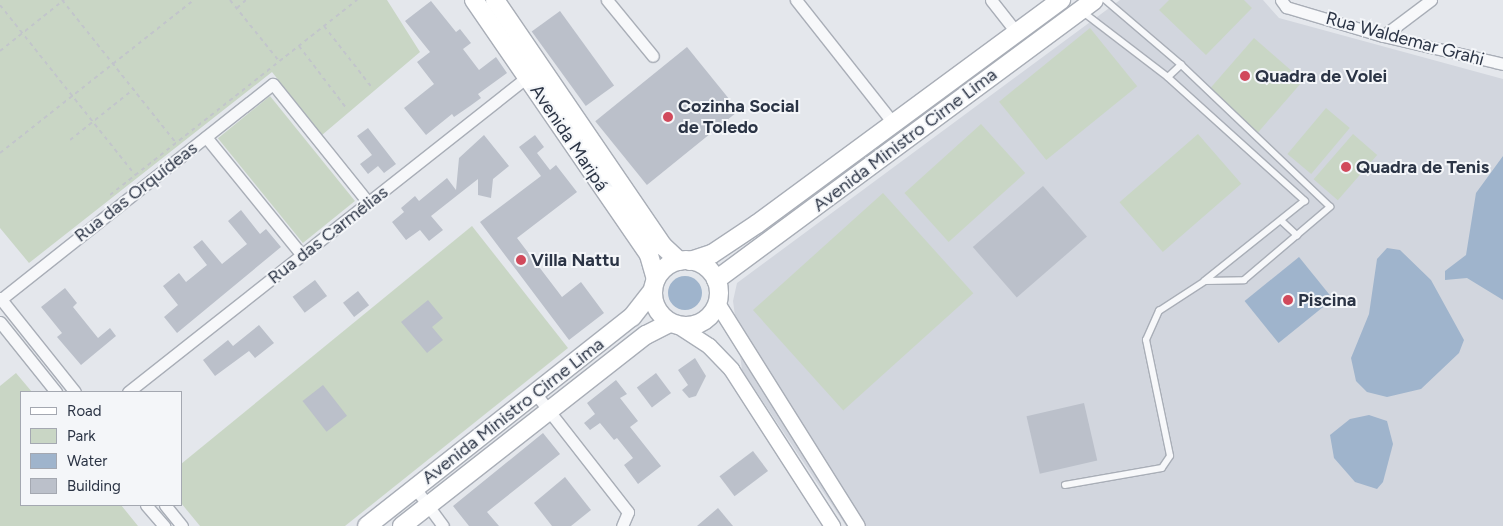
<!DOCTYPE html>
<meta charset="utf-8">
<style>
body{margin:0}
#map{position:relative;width:1503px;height:526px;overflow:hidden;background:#e4e7ec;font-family:Figtree,sans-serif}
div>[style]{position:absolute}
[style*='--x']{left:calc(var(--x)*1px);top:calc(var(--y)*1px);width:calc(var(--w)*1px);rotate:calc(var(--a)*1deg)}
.built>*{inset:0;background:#d2d6de}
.green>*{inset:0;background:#c9d6c5;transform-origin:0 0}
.water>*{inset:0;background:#9fb4cc;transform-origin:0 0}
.round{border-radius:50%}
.building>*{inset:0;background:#bbc0ca;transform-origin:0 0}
.path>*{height:2px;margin-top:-1px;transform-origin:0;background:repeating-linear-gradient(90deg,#c2c5cb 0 4px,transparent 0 8px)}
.roads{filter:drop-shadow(1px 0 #a9aeb7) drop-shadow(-1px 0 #a9aeb7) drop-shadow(0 1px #a9aeb7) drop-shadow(0 -1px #a9aeb7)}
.lane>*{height:5.5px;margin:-2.75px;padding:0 2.75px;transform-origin:2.75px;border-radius:2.75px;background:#f7f8fa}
.street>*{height:11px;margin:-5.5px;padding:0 5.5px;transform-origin:5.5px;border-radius:5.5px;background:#f7f8fa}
.secondary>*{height:15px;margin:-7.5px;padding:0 7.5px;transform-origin:7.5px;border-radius:7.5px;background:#fff}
.primary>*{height:18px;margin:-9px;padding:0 9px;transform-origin:9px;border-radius:9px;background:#fff}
.primary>.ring{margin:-9px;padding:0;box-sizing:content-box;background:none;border:18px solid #fff;border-radius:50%}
.dots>*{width:14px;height:14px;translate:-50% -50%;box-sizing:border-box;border:2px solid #f4f6f9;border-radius:50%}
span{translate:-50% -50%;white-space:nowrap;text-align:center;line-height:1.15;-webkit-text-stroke:4px #f4f6f9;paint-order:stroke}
.street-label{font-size:18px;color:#2b3445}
.poi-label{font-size:18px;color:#2b3445;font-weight:700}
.left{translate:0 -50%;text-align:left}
.legend{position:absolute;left:20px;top:391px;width:162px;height:115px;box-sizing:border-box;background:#f4f6f9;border:1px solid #a4a8b1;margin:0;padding:6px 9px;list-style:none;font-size:15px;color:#2b3445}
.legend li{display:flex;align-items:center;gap:10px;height:25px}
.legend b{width:25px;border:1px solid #a4a8b1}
</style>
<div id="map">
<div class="built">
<i style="clip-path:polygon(1120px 0,1263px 0,1279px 18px,1503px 79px,1503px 526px,846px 526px,742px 370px,733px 301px,737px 283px)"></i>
</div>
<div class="green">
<i style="clip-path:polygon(0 0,387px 0,420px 52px,322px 135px,272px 72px,29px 263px,0 228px)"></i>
<i style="clip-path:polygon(1169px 0,1244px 0,1252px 8px,1206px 55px,1159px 10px)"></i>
<i style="left:1090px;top:28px;width:75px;height:117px;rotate:51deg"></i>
<i style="left:1254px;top:38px;width:65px;height:69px;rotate:41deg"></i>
<i style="left:270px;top:96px;width:135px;height:67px;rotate:51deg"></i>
<i style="left:1326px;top:108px;width:31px;height:60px;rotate:40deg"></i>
<i style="left:981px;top:124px;width:66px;height:103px;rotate:48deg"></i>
<i style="left:1198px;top:134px;width:66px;height:104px;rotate:49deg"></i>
<i style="left:1353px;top:134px;width:32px;height:60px;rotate:41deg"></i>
<i style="left:883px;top:193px;width:135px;height:175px;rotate:48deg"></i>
<i style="clip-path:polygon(472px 226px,568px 348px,345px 526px,200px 526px,181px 503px,181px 464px)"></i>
<i style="clip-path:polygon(16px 373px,32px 392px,21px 392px,21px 505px,121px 505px,138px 526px,0 526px,0 386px)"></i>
</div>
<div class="water">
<i style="clip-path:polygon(1503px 156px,1503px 300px,1467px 278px,1445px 280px,1445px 271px,1466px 255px,1476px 193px)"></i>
<i style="clip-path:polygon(1387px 248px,1400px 250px,1431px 280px,1464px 340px,1459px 353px,1421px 389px,1387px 397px,1367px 392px,1356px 381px,1351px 358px,1369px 314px,1377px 259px)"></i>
<i style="left:1299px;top:257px;width:54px;height:70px;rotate:51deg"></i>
<i class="round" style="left:668px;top:276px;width:34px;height:34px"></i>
<i style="clip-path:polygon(1369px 415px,1387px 421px,1393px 444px,1383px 482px,1377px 489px,1355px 482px,1334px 458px,1330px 435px,1350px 419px)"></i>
</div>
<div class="building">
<i style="clip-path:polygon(431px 1px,456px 32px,460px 29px,471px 43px,463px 49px,479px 70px,496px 57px,507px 73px,478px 94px,481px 98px,470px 106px,454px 117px,452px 114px,426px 135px,404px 108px,434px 84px,417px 62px,430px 52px,405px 21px)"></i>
<i style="left:560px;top:11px;width:92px;height:35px;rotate:54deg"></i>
<i style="left:687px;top:47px;width:82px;height:118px;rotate:51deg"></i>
<i style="clip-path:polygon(368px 128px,396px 164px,384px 173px,378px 166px,368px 174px,360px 164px,372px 155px,357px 136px)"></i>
<i style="clip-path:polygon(484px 135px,509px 166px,493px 179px,491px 198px,478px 195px,478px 179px,431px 216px,443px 230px,429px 241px,420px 230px,406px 240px,392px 222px,404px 212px,401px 208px,415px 196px,419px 201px,447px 178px,456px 190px,459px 158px)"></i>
<i style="clip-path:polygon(535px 135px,544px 147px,537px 153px,550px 170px,556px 165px,577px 192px,517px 238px,562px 297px,581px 282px,604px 313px,569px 340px,480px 222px,541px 176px,519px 147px)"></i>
<i style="left:1043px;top:186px;width:67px;height:93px;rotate:49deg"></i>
<i style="clip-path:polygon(241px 210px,260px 234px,266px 229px,281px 247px,177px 333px,164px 317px,178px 305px,163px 286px,179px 273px,186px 282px,207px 265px,193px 247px,202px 240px,222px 264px,247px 244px,228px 221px)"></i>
<i style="left:315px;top:280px;width:20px;height:28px;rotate:53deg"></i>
<i style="clip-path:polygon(65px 288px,77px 303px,73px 307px,98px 338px,110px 328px,116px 336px,81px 365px,57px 337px,62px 333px,41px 307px)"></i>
<i style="left:358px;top:291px;width:18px;height:19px;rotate:52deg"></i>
<i style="clip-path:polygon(428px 300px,443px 318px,432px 327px,443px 340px,427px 353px,401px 322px)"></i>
<i style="clip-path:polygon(259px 325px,274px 343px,255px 358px,249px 351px,215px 376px,203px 360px,228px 340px,233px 346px)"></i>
<i style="clip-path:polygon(695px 358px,706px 376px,696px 396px,689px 398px,682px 390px,688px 385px,678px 370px)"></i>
<i style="left:656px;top:373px;width:25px;height:24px;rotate:53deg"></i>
<i style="clip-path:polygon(616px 380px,627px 394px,620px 398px,638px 421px,630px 427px,661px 466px,638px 484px,624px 465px,633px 458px,617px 438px,614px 440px,600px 423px,590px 430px,584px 423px,595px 414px,587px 403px)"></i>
<i style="left:323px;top:385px;width:39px;height:26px;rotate:52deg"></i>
<i style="left:1084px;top:403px;width:59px;height:59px;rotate:77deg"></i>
<i style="clip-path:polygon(543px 433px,560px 454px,487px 512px,499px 526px,469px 526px,453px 506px)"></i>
<i style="left:753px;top:451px;width:25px;height:42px;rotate:53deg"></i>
<i style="clip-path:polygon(565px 477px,591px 510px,571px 526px,552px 526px,534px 503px)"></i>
<i style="clip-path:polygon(718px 508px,733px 526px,697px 526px)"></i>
</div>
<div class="path">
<i style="--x:62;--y:0;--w:183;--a:51.4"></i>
<i style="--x:230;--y:0;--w:78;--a:51.2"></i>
<i style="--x:0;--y:5;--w:217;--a:51.5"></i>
<i style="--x:237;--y:8;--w:12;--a:-42"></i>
<i style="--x:324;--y:26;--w:80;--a:52.1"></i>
<i style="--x:299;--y:46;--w:79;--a:52.7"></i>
<i style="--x:0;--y:51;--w:82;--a:-38.6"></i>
<i style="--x:70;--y:140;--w:82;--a:-38.6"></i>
<i style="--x:0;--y:153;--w:247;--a:-38.3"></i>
<i style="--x:110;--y:195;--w:315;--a:-38.3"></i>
</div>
<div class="roads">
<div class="lane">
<i style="--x:1082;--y:11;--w:108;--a:37.5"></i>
<i style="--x:1168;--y:77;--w:185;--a:42.1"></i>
<i style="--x:1305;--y:201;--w:128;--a:141.3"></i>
<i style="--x:1205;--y:281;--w:39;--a:-1"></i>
<i style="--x:1244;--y:280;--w:113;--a:-40.3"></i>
<i style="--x:1330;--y:207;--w:206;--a:-136.4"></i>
<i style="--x:1181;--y:65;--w:100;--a:-139.5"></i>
<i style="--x:1168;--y:77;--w:18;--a:-43"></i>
<i style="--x:1282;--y:221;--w:21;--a:43"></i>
<i style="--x:1065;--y:485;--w:98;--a:-9.9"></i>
<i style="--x:1162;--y:468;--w:14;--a:-56"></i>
<i style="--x:1170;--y:456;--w:118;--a:-101.7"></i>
<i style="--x:1146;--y:340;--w:32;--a:-66"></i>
<i style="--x:1159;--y:311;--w:55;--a:-33.1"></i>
</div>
<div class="street">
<i style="--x:607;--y:0;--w:72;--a:50.6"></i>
<i style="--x:796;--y:0;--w:157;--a:51.7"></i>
<i style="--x:991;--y:0;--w:42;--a:51.8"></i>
<i style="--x:1281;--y:0;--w:9;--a:54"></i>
<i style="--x:1286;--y:7;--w:101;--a:16.6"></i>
<i style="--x:1383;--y:36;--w:123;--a:13.1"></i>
<i style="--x:1383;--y:36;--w:60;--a:-36.9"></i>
<i style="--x:206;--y:137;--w:152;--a:50.9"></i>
<i style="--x:0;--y:298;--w:120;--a:51.4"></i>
<i style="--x:0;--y:300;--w:348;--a:-38.4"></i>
<i style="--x:273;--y:84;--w:151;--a:51.2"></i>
<i style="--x:0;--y:322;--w:90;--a:51.3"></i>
<i style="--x:128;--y:392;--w:508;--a:-38.29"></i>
<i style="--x:535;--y:393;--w:151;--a:52"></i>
<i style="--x:628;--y:512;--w:15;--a:113"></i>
<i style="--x:415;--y:488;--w:47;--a:53.6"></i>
<i style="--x:146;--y:505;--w:28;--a:49"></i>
<i style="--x:165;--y:505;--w:27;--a:51"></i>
</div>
<div class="secondary">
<i style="--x:717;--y:303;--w:263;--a:57.9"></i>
<i style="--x:677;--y:325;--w:38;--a:33"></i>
<i style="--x:709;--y:346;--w:32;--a:46"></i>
<i style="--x:731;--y:369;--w:187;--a:57.2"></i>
</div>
<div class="primary">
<i style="--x:474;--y:0;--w:309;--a:55.5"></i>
<i style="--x:649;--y:255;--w:25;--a:74"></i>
<i style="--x:495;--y:0;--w:298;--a:55.7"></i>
<i style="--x:663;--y:246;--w:22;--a:43"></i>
<i class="ring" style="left:653px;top:260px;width:48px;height:48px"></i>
<i style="--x:690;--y:261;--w:23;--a:-18"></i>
<i style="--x:712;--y:254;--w:54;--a:-33.7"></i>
<i style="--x:757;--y:224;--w:378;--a:-36.4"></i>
<i style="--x:716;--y:280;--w:470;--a:-36.5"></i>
<i style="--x:367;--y:526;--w:337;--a:-38.3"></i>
<i style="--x:632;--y:317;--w:33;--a:-52"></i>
<i style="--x:402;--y:526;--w:310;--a:-38.1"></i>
<i style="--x:646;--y:335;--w:27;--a:-27"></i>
</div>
</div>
<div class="dots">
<i style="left:1245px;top:76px;background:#d1495b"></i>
<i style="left:668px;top:117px;background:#d1495b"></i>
<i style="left:1346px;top:167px;background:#d1495b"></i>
<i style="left:521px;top:260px;background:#d1495b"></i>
<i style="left:1288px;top:300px;background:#d1495b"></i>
</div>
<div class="street-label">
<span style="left:1405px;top:39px;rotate:15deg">Rua Waldemar Grahi</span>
<span style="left:569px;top:138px;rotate:56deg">Avenida Maripá</span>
<span style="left:905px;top:140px;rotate:-37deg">Avenida Ministro Cirne Lima</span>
<span style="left:136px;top:192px;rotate:-38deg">Rua das Orquídeas</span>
<span style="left:328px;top:235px;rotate:-38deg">Rua das Carmélias</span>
<span style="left:513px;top:411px;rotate:-38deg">Avenida Ministro Cirne Lima</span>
</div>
<div class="poi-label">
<span class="left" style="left:1255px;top:76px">Quadra de Volei</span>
<span class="left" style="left:678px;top:117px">Cozinha Social<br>de Toledo</span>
<span class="left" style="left:1356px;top:167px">Quadra de Tenis</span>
<span class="left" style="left:531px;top:260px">Villa Nattu</span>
<span class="left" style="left:1298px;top:300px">Piscina</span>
</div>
<ul class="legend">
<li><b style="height:6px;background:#fff"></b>Road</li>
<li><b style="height:14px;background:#c9d6c5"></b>Park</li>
<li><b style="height:14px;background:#9fb4cc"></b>Water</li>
<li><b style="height:14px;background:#bbc0ca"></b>Building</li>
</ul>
</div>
